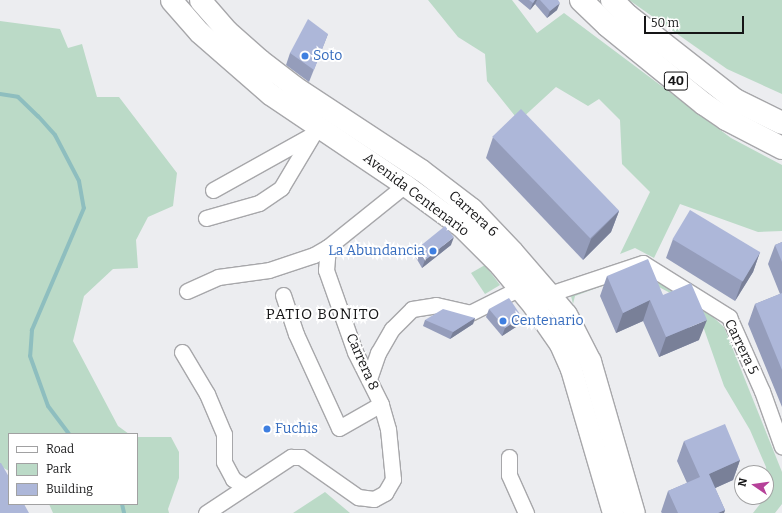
<!DOCTYPE html>
<style>
body{margin:0}
#map{position:relative;width:782px;height:513px;overflow:hidden;background:#ecedf0;font-family:Bitter,serif}
div>[style]{position:absolute}
[style*='--x']{left:calc(var(--x)*1px);top:calc(var(--y)*1px);width:calc(var(--w)*1px);rotate:calc(var(--a)*1deg)}
.green>*{inset:0;background:#bbdac7}
.stream>*{height:4px;margin:-2px;padding:0 2px;transform-origin:2px;border-radius:2px;background:#8ebebf}
.roads{filter:drop-shadow(1px 0 #a7a7aa) drop-shadow(-1px 0 #a7a7aa) drop-shadow(0 1px #a7a7aa) drop-shadow(0 -1px #a7a7aa)}
.street>*{height:15px;margin:-7.5px;padding:0 7.5px;transform-origin:7.5px;border-radius:7.5px;background:#fff}
.secondary>*{height:21px;margin:-10.5px;padding:0 10.5px;transform-origin:10.5px;border-radius:10.5px;background:#fff}
.primary>*{height:22px;margin:-11px;padding:0 11px;transform-origin:11px;border-radius:11px;background:#fff}
.wall>*{inset:0;background:#959dbb}
.shaded-wall>*{inset:0;background:#798098}
.building>*{inset:0;background:#adb7d9;transform-origin:0 0}
.dots>*{width:11px;height:11px;translate:-50% -50%;box-sizing:border-box;border:2px solid #fff;border-radius:50%}
span{translate:-50% -50%;white-space:nowrap;text-align:center;line-height:1.15;-webkit-text-stroke:4px #fff;paint-order:stroke}
.shield-label span{padding:1px 3px;background:#fff;border:1px solid;border-radius:3px;-webkit-text-stroke-width:0}
.shield-label{font-size:13px;color:#151516;font-weight:700}
.shop-label{font-size:14px;color:#366cbe}
.left{translate:0 -50%;text-align:left}
.right{translate:-100% -50%;text-align:right}
.street-label{font-size:14px;color:#151516}
.neighbourhood-label{font-size:15px;color:#151516;letter-spacing:1px}
.legend{position:absolute;left:8px;top:433px;width:130px;height:72px;box-sizing:border-box;background:#fff;border:1px solid #a1a1a2;margin:0;padding:5px 7px;list-style:none;font-size:12px;color:#151516}
.legend li{display:flex;align-items:center;gap:8px;height:20px}
.legend b{width:20px;border:1px solid #a1a1a2}
.north{position:absolute;left:734px;top:465px;width:40px;height:40px;box-sizing:border-box;background:#fff;border:1px solid #a1a1a2;border-radius:50%;rotate:283deg;font-size:11px;font-weight:700;line-height:16px;text-align:center;color:#151516}
.north::after{content:'';display:block;margin:auto;width:14px;height:18px;background:#b64199;clip-path:polygon(50% 0,100% 100%,50% 72%,0 100%)}
.scale{position:absolute;left:644px;top:16px;width:100px;height:18px;box-sizing:border-box;border:2px solid #151516;border-top:0;padding-left:5px;font-size:12px;line-height:14px;white-space:nowrap;color:#151516;-webkit-text-stroke:3px #fff;paint-order:stroke}
</style>
<div id="map">
<div class="green">
<i style="clip-path:polygon(428px 0,512px 0,537px 33px,564px 13px,731px 138px,782px 165px,782px 231px,758px 232px,680px 204px,654px 258px,635px 248px,620px 254px,650px 192px,622px 164px,620px 120px,599px 99px,588px 106px,556px 87px,519px 121px,487px 81px,485px 54px,458px 37px)"></i>
<i style="clip-path:polygon(629px 0,782px 0,782px 94px,727px 69px)"></i>
<i style="clip-path:polygon(0 21px,60px 29px,68px 48px,82px 44px,97px 97px,119px 97px,177px 173px,173px 206px,148px 217px,136px 240px,138px 268px,113px 269px,84px 296px,73px 341px,118px 426px,129px 434px,9px 434px,9px 471px,0 466px)"></i>
<i style="clip-path:polygon(485px 265px,500px 285px,485px 294px,471px 273px)"></i>
<i style="clip-path:polygon(638px 271px,692px 298px,724px 327px,782px 472px,782px 504px,775px 513px,753px 513px,768px 494px,766px 467px,750px 430px,724px 386px,698px 312px,683px 300px,635px 274px,575px 296px,573px 304px,571px 296px,573px 292px)"></i>
<i style="clip-path:polygon(137px 437px,171px 437px,179px 452px,179px 478px,168px 509px,169px 513px,53px 513px,49px 504px,137px 504px)"></i>
<i style="clip-path:polygon(325px 492px,350px 513px,293px 513px)"></i>
</div>
<div class="stream">
<i style="--x:0;--y:94;--w:18;--a:9"></i>
<i style="--x:18;--y:97;--w:28;--a:44"></i>
<i style="--x:38;--y:116;--w:25;--a:48"></i>
<i style="--x:55;--y:135;--w:52;--a:62.4"></i>
<i style="--x:79;--y:181;--w:27;--a:80"></i>
<i style="--x:84;--y:208;--w:133;--a:113.1"></i>
<i style="--x:32;--y:330;--w:26;--a:94"></i>
<i style="--x:30;--y:356;--w:53;--a:70.2"></i>
<i style="--x:48;--y:406;--w:35;--a:53"></i>
<i style="--x:122;--y:504;--w:9;--a:77"></i>
</div>
<div class="roads">
<div class="street">
<i style="--x:213;--y:190;--w:113;--a:-29.1"></i>
<i style="--x:206;--y:218;--w:55;--a:-15.8"></i>
<i style="--x:259;--y:203;--w:27;--a:-34"></i>
<i style="--x:281;--y:188;--w:61;--a:-59.2"></i>
<i style="--x:187;--y:291;--w:34;--a:-24"></i>
<i style="--x:218;--y:277;--w:51;--a:-7.8"></i>
<i style="--x:269;--y:270;--w:47;--a:-18.4"></i>
<i style="--x:314;--y:255;--w:16;--a:-30"></i>
<i style="--x:328;--y:247;--w:99;--a:-38.8"></i>
<i style="--x:283;--y:295;--w:41;--a:71.6"></i>
<i style="--x:296;--y:334;--w:103;--a:65.4"></i>
<i style="--x:339;--y:428;--w:48;--a:-29.7"></i>
<i style="--x:542;--y:298;--w:8;--a:-30"></i>
<i style="--x:549;--y:294;--w:99;--a:-18.3"></i>
<i style="--x:643;--y:263;--w:102;--a:32.1"></i>
<i style="--x:729;--y:317;--w:81;--a:66"></i>
<i style="--x:762;--y:391;--w:59;--a:70.3"></i>
<i style="--x:182;--y:352;--w:49;--a:59.2"></i>
<i style="--x:207;--y:394;--w:43;--a:67"></i>
<i style="--x:224;--y:434;--w:28;--a:90"></i>
<i style="--x:224;--y:462;--w:19;--a:62"></i>
<i style="--x:233;--y:479;--w:14;--a:34"></i>
<i style="--x:369;--y:379;--w:28;--a:-71"></i>
<i style="--x:378;--y:353;--w:28;--a:-60"></i>
<i style="--x:392;--y:329;--w:28;--a:-45"></i>
<i style="--x:412;--y:309;--w:24;--a:-9"></i>
<i style="--x:436;--y:305;--w:35;--a:13"></i>
<i style="--x:470;--y:313;--w:56;--a:-26.6"></i>
<i style="--x:509;--y:457;--w:18;--a:90"></i>
<i style="--x:509;--y:475;--w:42;--a:65.9"></i>
<i style="--x:206;--y:513;--w:102;--a:-33.4"></i>
<i style="--x:291;--y:457;--w:10;--a:0"></i>
<i style="--x:301;--y:457;--w:70;--a:35.1"></i>
<i style="--x:358;--y:497;--w:16;--a:7"></i>
<i style="--x:374;--y:499;--w:13;--a:-29"></i>
<i style="--x:385;--y:493;--w:16;--a:-60"></i>
<i style="--x:393;--y:479;--w:50;--a:-95.7"></i>
<i style="--x:388;--y:429;--w:26;--a:-106"></i>
<i style="--x:381;--y:404;--w:58;--a:-116.6"></i>
<i style="--x:355;--y:352;--w:87;--a:-109.5"></i>
<i style="--x:326;--y:270;--w:23;--a:-85"></i>
</div>
<div class="secondary">
<i style="--x:171;--y:0;--w:43;--a:48.8"></i>
<i style="--x:199;--y:32;--w:94;--a:41.1"></i>
<i style="--x:270;--y:94;--w:163;--a:34"></i>
<i style="--x:405;--y:185;--w:69;--a:36.2"></i>
<i style="--x:461;--y:226;--w:55;--a:45"></i>
<i style="--x:500;--y:265;--w:52;--a:50.5"></i>
<i style="--x:533;--y:305;--w:47;--a:55.3"></i>
<i style="--x:560;--y:344;--w:27;--a:66"></i>
<i style="--x:571;--y:369;--w:150;--a:73.7"></i>
<i style="--x:200;--y:0;--w:41;--a:48.9"></i>
<i style="--x:227;--y:31;--w:44;--a:41.3"></i>
<i style="--x:260;--y:60;--w:44;--a:37.6"></i>
<i style="--x:295;--y:87;--w:151;--a:33.4"></i>
<i style="--x:421;--y:170;--w:64;--a:37.4"></i>
<i style="--x:472;--y:209;--w:58;--a:46.4"></i>
<i style="--x:512;--y:251;--w:57;--a:49.3"></i>
<i style="--x:549;--y:294;--w:26;--a:50"></i>
<i style="--x:566;--y:314;--w:53;--a:62.9"></i>
<i style="--x:590;--y:361;--w:158;--a:73.9"></i>
</div>
<div class="primary">
<i style="--x:581;--y:0;--w:37;--a:44"></i>
<i style="--x:608;--y:26;--w:124;--a:39.1"></i>
<i style="--x:704;--y:104;--w:27;--a:34"></i>
<i style="--x:726;--y:119;--w:63;--a:27.4"></i>
<i style="--x:612;--y:0;--w:23;--a:45"></i>
<i style="--x:628;--y:16;--w:136;--a:38.1"></i>
<i style="--x:735;--y:100;--w:52;--a:26.1"></i>
</div>
</div>
<div class="wall">
<i style="clip-path:polygon(518px 0,558px 0,557px 10px,547px 18px,535px 4px,530px 10px)"></i>
<i style="clip-path:polygon(328px 34px,309px 82px,286px 65px,290px 53px)"></i>
<i style="clip-path:polygon(493px 137px,619px 211px,611px 232px,583px 260px,486px 158px)"></i>
<i style="clip-path:polygon(673px 239px,760px 252px,753px 272px,735px 301px,666px 258px)"></i>
<i style="clip-path:polygon(782px 242px,782px 407px,748px 324px,755px 304px,780px 294px,768px 264px,775px 245px)"></i>
<i style="clip-path:polygon(451px 245px,422px 268px,415px 256px,418px 248px)"></i>
<i style="clip-path:polygon(607px 276px,663px 295px,699px 340px,659px 357px,643px 321px,616px 333px,600px 296px)"></i>
<i style="clip-path:polygon(489px 309px,522px 317px,519px 325px,502px 336px,486px 317px)"></i>
<i style="clip-path:polygon(475px 318px,473px 324px,450px 339px,423px 326px,425px 320px)"></i>
<i style="clip-path:polygon(684px 441px,740px 460px,733px 480px,715px 488px,725px 510px,724px 513px,662px 513px,661px 512px,668px 491px,687px 483px,677px 461px)"></i>
</div>
<div class="shaded-wall">
<i style="clip-path:polygon(535px 0,537px 0,535px 4px,530px 10px,533px 3px)"></i>
<i style="clip-path:polygon(560px 3px,557px 10px,547px 18px,550px 11px)"></i>
<i style="clip-path:polygon(619px 211px,611px 232px,583px 260px,591px 239px)"></i>
<i style="clip-path:polygon(454px 237px,451px 245px,422px 268px,425px 260px)"></i>
<i style="clip-path:polygon(760px 252px,753px 272px,735px 301px,742px 282px)"></i>
<i style="clip-path:polygon(650px 300px,643px 321px,616px 333px,623px 313px)"></i>
<i style="clip-path:polygon(522px 317px,519px 325px,502px 336px,505px 328px)"></i>
<i style="clip-path:polygon(475px 318px,473px 324px,450px 339px,453px 332px)"></i>
<i style="clip-path:polygon(707px 320px,699px 340px,659px 357px,666px 337px)"></i>
<i style="clip-path:polygon(740px 460px,733px 480px,702px 494px,709px 474px)"></i>
<i style="clip-path:polygon(725px 510px,724px 513px,718px 513px)"></i>
</div>
<div class="building">
<i style="clip-path:polygon(529px 0,535px 0,533px 3px)"></i>
<i style="clip-path:polygon(540px 0,558px 0,560px 3px,550px 11px)"></i>
<i style="clip-path:polygon(308px 19px,328px 34px,314px 70px,290px 53px)"></i>
<i style="left:521px;top:109px;width:141px;height:40px;rotate:46deg"></i>
<i style="left:690px;top:210px;width:82px;height:34px;rotate:31deg"></i>
<i style="left:445px;top:226px;width:14px;height:35px;rotate:51deg"></i>
<i style="clip-path:polygon(782px 242px,782px 262px,775px 245px)"></i>
<i style="clip-path:polygon(648px 259px,663px 295px,691px 283px,707px 320px,666px 337px,650px 300px,623px 313px,607px 276px)"></i>
<i style="clip-path:polygon(782px 293px,782px 370px,755px 304px)"></i>
<i style="clip-path:polygon(509px 298px,522px 317px,505px 328px,489px 309px)"></i>
<i style="clip-path:polygon(443px 309px,475px 318px,453px 332px,425px 320px)"></i>
<i style="clip-path:polygon(725px 424px,740px 460px,709px 474px,725px 510px,718px 513px,678px 513px,668px 491px,700px 477px,684px 441px)"></i>
<i style="clip-path:polygon(0 463px,1px 463px,9px 477px,9px 504px,24px 504px,29px 513px,0 513px)"></i>
</div>
<div class="dots">
<i style="left:305px;top:56px;background:#3f7fe0"></i>
<i style="left:433px;top:251px;background:#3f7fe0"></i>
<i style="left:503px;top:321px;background:#3f7fe0"></i>
<i style="left:267px;top:429px;background:#3f7fe0"></i>
</div>
<div class="shield-label">
<span style="left:676px;top:81px">40</span>
</div>
<div class="shop-label">
<span class="left" style="left:313px;top:56px">Soto</span>
<span class="right" style="left:425px;top:251px">La Abundancia</span>
<span class="left" style="left:511px;top:321px">Centenario</span>
<span class="left" style="left:275px;top:429px">Fuchis</span>
</div>
<div class="street-label">
<span style="left:416px;top:195px;rotate:37deg">Avenida Centenario</span>
<span style="left:473px;top:214px;rotate:42deg">Carrera 6</span>
<span style="left:741px;top:347px;rotate:64deg">Carrera 5</span>
<span style="left:362px;top:362px;rotate:66deg">Carrera 8</span>
</div>
<div class="neighbourhood-label">
<span style="left:323px;top:315px">PATIO BONITO</span>
</div>
<ul class="legend">
<li><b style="height:5px;background:#fff"></b>Road</li>
<li><b style="height:11px;background:#bbdac7"></b>Park</li>
<li><b style="height:11px;background:#adb7d9"></b>Building</li>
</ul>
<div class="north">N</div>
<div class="scale">50 m</div>
</div>
